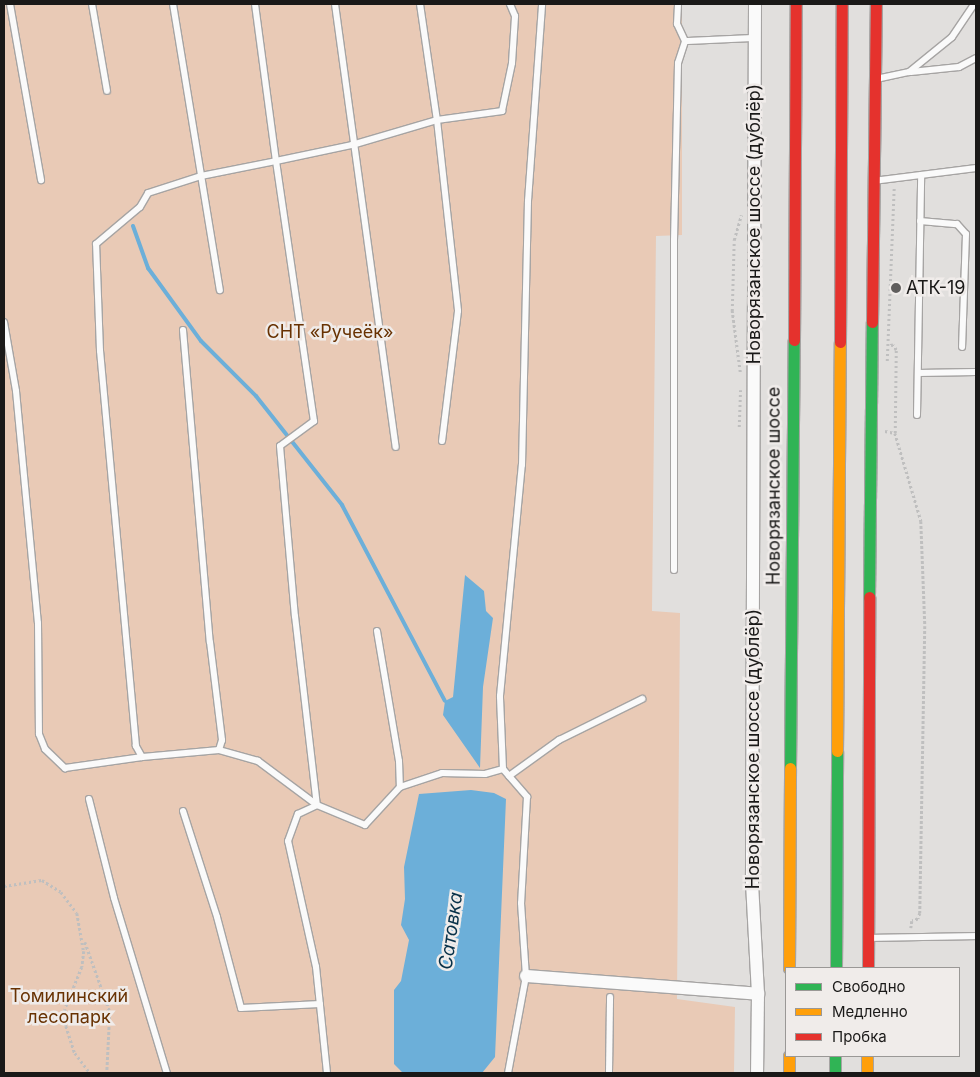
<!DOCTYPE html>
<meta charset="utf-8">
<style>
body{margin:0}
#map{position:relative;width:980px;height:1077px;overflow:hidden;background:#e1dfdd;font-family:Inter,sans-serif}
div>[style]{position:absolute}
[style*='--x']{left:calc(var(--x)*1px);top:calc(var(--y)*1px);width:calc(var(--w)*1px);rotate:calc(var(--a)*1deg)}
.green>*{inset:0;background:#e9cab6}
.water>*{inset:0;background:#6cafd9}
.stream>*{height:4px;margin:-2px;padding:0 2px;transform-origin:2px;border-radius:2px;background:#6cafd9}
.path>*{height:2.5px;margin-top:-1.25px;transform-origin:0;background:repeating-linear-gradient(90deg,#bfbfbf 0 2.5px,transparent 0 5px)}
.roads{filter:drop-shadow(1px 0 #a6a4a3) drop-shadow(-1px 0 #a6a4a3) drop-shadow(0 1px #a6a4a3) drop-shadow(0 -1px #a6a4a3)}
.lane>*{height:6px;margin:-3px;padding:0 3px;transform-origin:3px;border-radius:3px;background:#fafafa}
.street>*{height:12px;margin:-6px;padding:0 6px;transform-origin:6px;border-radius:6px;background:#fafafa}
.fast>*{height:11px;margin:-5.5px;padding:0 5.5px;transform-origin:5.5px;border-radius:5.5px;background:#30b455}
.slow>*{height:11px;margin:-5.5px;padding:0 5.5px;transform-origin:5.5px;border-radius:5.5px;background:#ff9f0a}
.jam>*{height:11px;margin:-5.5px;padding:0 5.5px;transform-origin:5.5px;border-radius:5.5px;background:#e5322d}
.dots>*{width:14px;height:14px;translate:-50% -50%;box-sizing:border-box;border:2px solid #f0ecea;border-radius:50%}
span{translate:-50% -50%;white-space:nowrap;text-align:center;line-height:1.15;-webkit-text-stroke:5px #f0ecea;paint-order:stroke}
.street-label{font-size:18px;color:#1a1918}
.poi-label{font-size:18px;color:#1a1918}
.left{translate:0 -50%;text-align:left}
.park-label{font-size:18px;color:#683203}
.water-label{font-size:19px;color:#073149;font-style:italic}
.frame{position:absolute;inset:0;border:5px solid #1a1918;pointer-events:none}
.legend{position:absolute;left:785px;top:967px;width:175px;height:90px;box-sizing:border-box;background:#f0ecea;border:1px solid #9a9896;margin:0;padding:6px 9px;list-style:none;font-size:15px;color:#1a1918}
.legend li{display:flex;align-items:center;gap:10px;height:25px}
.legend b{width:25px;border:1px solid #9a9896}
</style>
<div id="map">
<div class="green">
<i style="clip-path:polygon(4px 4px,682px 4px,682px 235px,656px 236px,652px 611px,680px 613px,677px 999px,735px 1007px,734px 1073px,4px 1073px)"></i>
</div>
<div class="water">
<i style="clip-path:polygon(465px 575px,484px 591px,486px 611px,493px 618px,483px 687px,480px 768px,443px 715px,445px 701px,453px 697px)"></i>
<i style="clip-path:polygon(471px 790px,494px 793px,506px 799px,495px 1057px,482px 1073px,403px 1073px,394px 1064px,394px 990px,401px 981px,409px 940px,401px 925px,405px 899px,404px 867px,419px 794px)"></i>
</div>
<div class="stream">
<i style="--x:133;--y:226;--w:45;--a:70.3"></i>
<i style="--x:148;--y:268;--w:90;--a:54"></i>
<i style="--x:201;--y:341;--w:78;--a:45"></i>
<i style="--x:256;--y:396;--w:139;--a:51.7"></i>
<i style="--x:342;--y:505;--w:221;--a:62.3"></i>
</div>
<div class="path">
<i style="--x:887;--y:361;--w:175;--a:-87.7"></i>
<i style="--x:740;--y:372;--w:62;--a:-97.5"></i>
<i style="--x:732;--y:311;--w:71;--a:-88.4"></i>
<i style="--x:734;--y:240;--w:26;--a:-74"></i>
<i style="--x:739;--y:427;--w:37;--a:-88"></i>
<i style="--x:885;--y:431;--w:10;--a:11"></i>
<i style="--x:895;--y:433;--w:83;--a:-89.3"></i>
<i style="--x:896;--y:350;--w:6;--a:-121"></i>
<i style="--x:893;--y:345;--w:5;--a:169"></i>
<i style="--x:895;--y:433;--w:92;--a:73.5"></i>
<i style="--x:921;--y:521;--w:105;--a:87.8"></i>
<i style="--x:925;--y:626;--w:287;--a:91"></i>
<i style="--x:920;--y:913;--w:6;--a:108"></i>
<i style="--x:918;--y:919;--w:6;--a:162"></i>
<i style="--x:912;--y:921;--w:7;--a:98"></i>
<i style="--x:4;--y:886;--w:38;--a:-9"></i>
<i style="--x:42;--y:880;--w:22;--a:32"></i>
<i style="--x:61;--y:892;--w:26;--a:53"></i>
<i style="--x:77;--y:913;--w:39;--a:80"></i>
<i style="--x:84;--y:951;--w:16;--a:97"></i>
<i style="--x:82;--y:967;--w:45;--a:112"></i>
<i style="--x:65;--y:1009;--w:17;--a:87"></i>
<i style="--x:66;--y:1026;--w:28;--a:72"></i>
<i style="--x:75;--y:1053;--w:25;--a:53"></i>
<i style="--x:85;--y:942;--w:74;--a:70.3"></i>
<i style="--x:110;--y:1012;--w:61;--a:92.8"></i>
</div>
<div class="roads">
<div class="lane">
<i style="--x:10;--y:4;--w:179;--a:80"></i>
<i style="--x:92;--y:4;--w:88;--a:80.2"></i>
<i style="--x:173;--y:4;--w:290;--a:80.7"></i>
<i style="--x:255;--y:4;--w:158;--a:82.4"></i>
<i style="--x:276;--y:161;--w:263;--a:81.7"></i>
<i style="--x:314;--y:421;--w:42;--a:143.7"></i>
<i style="--x:280;--y:446;--w:171;--a:85"></i>
<i style="--x:295;--y:616;--w:190;--a:83.4"></i>
<i style="--x:317;--y:805;--w:74;--a:-143.3"></i>
<i style="--x:258;--y:761;--w:41;--a:-164.2"></i>
<i style="--x:219;--y:750;--w:77;--a:174.8"></i>
<i style="--x:142;--y:757;--w:13;--a:-119"></i>
<i style="--x:136;--y:746;--w:397;--a:-95.2"></i>
<i style="--x:100;--y:351;--w:107;--a:-92.1"></i>
<i style="--x:96;--y:244;--w:57;--a:-40.1"></i>
<i style="--x:140;--y:207;--w:16;--a:-60"></i>
<i style="--x:148;--y:193;--w:56;--a:-17.8"></i>
<i style="--x:201;--y:176;--w:76;--a:-11.3"></i>
<i style="--x:276;--y:161;--w:78;--a:-11.9"></i>
<i style="--x:352;--y:145;--w:89;--a:-16.4"></i>
<i style="--x:437;--y:120;--w:66;--a:-7.9"></i>
<i style="--x:502;--y:111;--w:49;--a:-78.2"></i>
<i style="--x:512;--y:63;--w:47;--a:-86.3"></i>
<i style="--x:515;--y:16;--w:13;--a:-113"></i>
<i style="--x:335;--y:4;--w:447;--a:82.2"></i>
<i style="--x:420;--y:4;--w:117;--a:81.7"></i>
<i style="--x:437;--y:120;--w:192;--a:83.7"></i>
<i style="--x:458;--y:311;--w:131;--a:97"></i>
<i style="--x:685;--y:41;--w:70;--a:-2.5"></i>
<i style="--x:911;--y:72;--w:48;--a:-5.9"></i>
<i style="--x:959;--y:67;--w:19;--a:-28"></i>
<i style="--x:876;--y:79;--w:34;--a:-12"></i>
<i style="--x:909;--y:72;--w:55;--a:-39.1"></i>
<i style="--x:952;--y:37;--w:40;--a:-56"></i>
<i style="--x:873;--y:181;--w:104;--a:-7.2"></i>
<i style="--x:920;--y:221;--w:37;--a:5"></i>
<i style="--x:957;--y:224;--w:13;--a:48"></i>
<i style="--x:966;--y:234;--w:113;--a:92"></i>
<i style="--x:4;--y:322;--w:70;--a:80.1"></i>
<i style="--x:16;--y:391;--w:233;--a:84.6"></i>
<i style="--x:38;--y:623;--w:111;--a:89.5"></i>
<i style="--x:39;--y:734;--w:16;--a:68"></i>
<i style="--x:45;--y:749;--w:28;--a:44"></i>
<i style="--x:65;--y:768;--w:78;--a:-8.1"></i>
<i style="--x:183;--y:330;--w:313;--a:85.1"></i>
<i style="--x:210;--y:642;--w:99;--a:83"></i>
<i style="--x:222;--y:740;--w:10;--a:107"></i>
<i style="--x:918;--y:373;--w:58;--a:-1"></i>
<i style="--x:917;--y:415;--w:240;--a:-89"></i>
<i style="--x:674;--y:570;--w:330;--a:-90"></i>
<i style="--x:674;--y:240;--w:177;--a:-88.7"></i>
<i style="--x:678;--y:63;--w:23;--a:-72"></i>
<i style="--x:685;--y:41;--w:19;--a:-115"></i>
<i style="--x:677;--y:24;--w:20;--a:-87"></i>
<i style="--x:377;--y:631;--w:132;--a:80.4"></i>
<i style="--x:399;--y:761;--w:26;--a:88"></i>
<i style="--x:503;--y:769;--w:37;--a:49"></i>
<i style="--x:527;--y:797;--w:106;--a:93.2"></i>
<i style="--x:521;--y:903;--w:73;--a:86.1"></i>
<i style="--x:526;--y:976;--w:99;--a:100.5"></i>
<i style="--x:509;--y:776;--w:62;--a:-35.8"></i>
<i style="--x:559;--y:740;--w:93;--a:-26.3"></i>
<i style="--x:89;--y:799;--w:102;--a:75.8"></i>
<i style="--x:114;--y:898;--w:183;--a:73.2"></i>
<i style="--x:183;--y:811;--w:111;--a:72.2"></i>
<i style="--x:217;--y:917;--w:94;--a:75.2"></i>
<i style="--x:241;--y:1008;--w:79;--a:-2.9"></i>
<i style="--x:869;--y:938;--w:107;--a:-1.1"></i>
<i style="--x:327;--y:1073;--w:107;--a:-95.9"></i>
<i style="--x:316;--y:967;--w:129;--a:-102.5"></i>
<i style="--x:288;--y:841;--w:29;--a:-70"></i>
<i style="--x:298;--y:814;--w:21;--a:-25"></i>
<i style="--x:317;--y:805;--w:52;--a:22.6"></i>
<i style="--x:365;--y:825;--w:52;--a:-47.4"></i>
<i style="--x:400;--y:787;--w:44;--a:-18.4"></i>
<i style="--x:442;--y:773;--w:43;--a:1.3"></i>
<i style="--x:485;--y:774;--w:19;--a:-16"></i>
<i style="--x:503;--y:769;--w:73;--a:-92.4"></i>
<i style="--x:500;--y:696;--w:232;--a:-84.6"></i>
<i style="--x:522;--y:465;--w:264;--a:-88.7"></i>
<i style="--x:528;--y:201;--w:197;--a:-85.9"></i>
<i style="--x:609;--y:1073;--w:76;--a:-89.2"></i>
</div>
<div class="street">
<i style="--x:755;--y:4;--w:879;--a:90.2"></i>
<i style="--x:752;--y:883;--w:111;--a:86.9"></i>
<i style="--x:758;--y:994;--w:79;--a:90.7"></i>
<i style="--x:526;--y:976;--w:233;--a:4.4"></i>
</div>
<div class="fast">
<i style="--x:869;--y:597;--w:275;--a:-89.4"></i>
<i style="--x:790;--y:768;--w:428;--a:-89.5"></i>
<i style="--x:836;--y:968;--w:217;--a:-89.7"></i>
<i style="--x:835;--y:1056;--w:17;--a:90"></i>
</div>
<div class="slow">
<i style="--x:837;--y:751;--w:409;--a:-89.6"></i>
<i style="--x:789;--y:968;--w:200;--a:-89.7"></i>
<i style="--x:789;--y:1056;--w:17;--a:90"></i>
<i style="--x:867;--y:1056;--w:17;--a:90"></i>
</div>
<div class="jam">
<i style="--x:872;--y:322;--w:318;--a:-89.3"></i>
<i style="--x:794;--y:340;--w:336;--a:-89.7"></i>
<i style="--x:840;--y:342;--w:338;--a:-89.7"></i>
<i style="--x:868;--y:968;--w:371;--a:-89.8"></i>
</div>
</div>
<div class="dots">
<i style="left:896px;top:288px;background:#605e5d"></i>
</div>
<div class="street-label">
<span style="left:754px;top:224px;rotate:-90deg">Новорязанское шоссе (дублёр)</span>
<span style="left:774px;top:486px;rotate:-90deg">Новорязанское шоссе</span>
<span style="left:753px;top:749px;rotate:-90deg">Новорязанское шоссе (дублёр)</span>
</div>
<div class="poi-label">
<span class="left" style="left:906px;top:288px">АТК-19</span>
</div>
<div class="park-label">
<span style="left:330px;top:332px">СНТ «Ручеёк»</span>
<span style="left:69px;top:1007px">Томилинский<br>лесопарк</span>
</div>
<div class="water-label">
<span style="left:451px;top:931px;rotate:-82deg">Сатовка</span>
</div>
<div class="frame"></div>
<ul class="legend">
<li><b style="height:6px;background:#30b455"></b>Свободно</li>
<li><b style="height:6px;background:#ff9f0a"></b>Медленно</li>
<li><b style="height:6px;background:#e5322d"></b>Пробка</li>
</ul>
</div>
